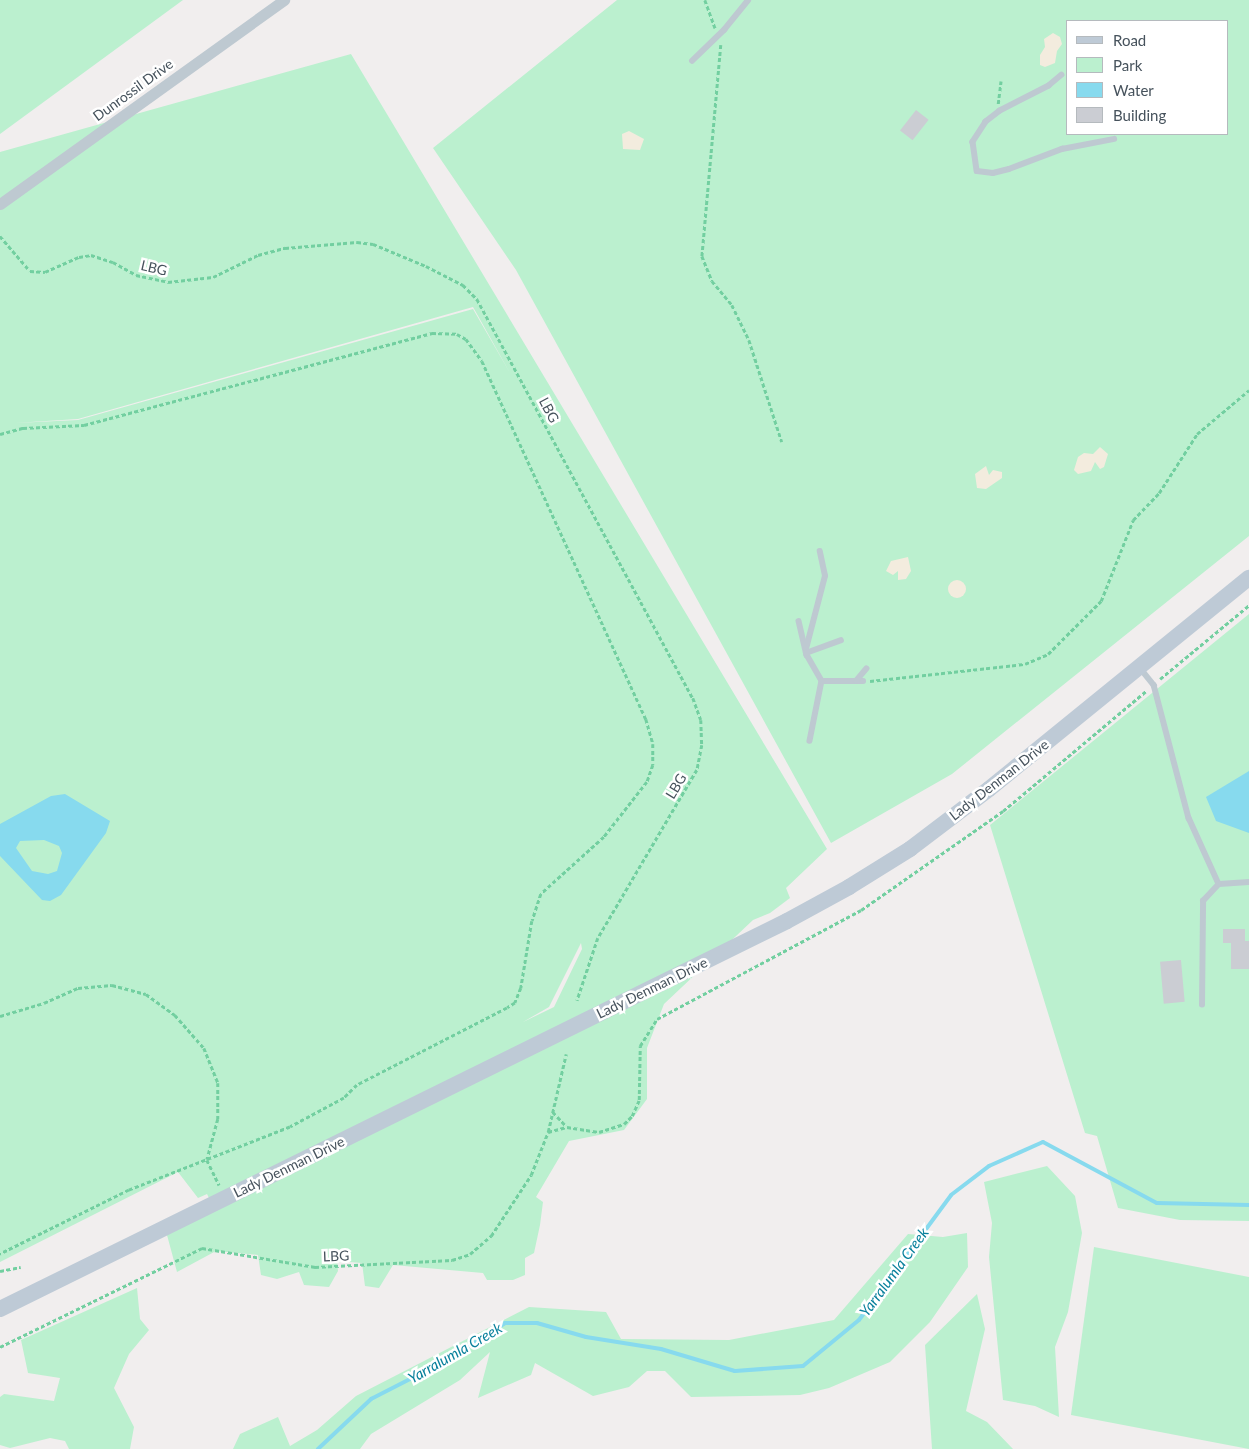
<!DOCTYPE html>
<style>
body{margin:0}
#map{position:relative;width:1249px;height:1449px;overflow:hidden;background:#f1eeee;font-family:Lato,sans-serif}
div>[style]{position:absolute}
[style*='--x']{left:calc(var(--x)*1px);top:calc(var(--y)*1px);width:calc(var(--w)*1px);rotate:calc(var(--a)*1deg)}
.green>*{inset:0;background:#bbf0cf}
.sand>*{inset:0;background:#f3ecde}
.round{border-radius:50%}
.water>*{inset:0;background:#87daee}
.stream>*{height:4px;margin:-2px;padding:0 2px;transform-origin:2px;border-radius:2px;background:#87daee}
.building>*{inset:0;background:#cbcdd3;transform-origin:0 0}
.path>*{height:2.5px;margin-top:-1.25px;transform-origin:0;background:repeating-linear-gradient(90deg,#72cfa0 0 4px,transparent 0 6.5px)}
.lane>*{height:5.5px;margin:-2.75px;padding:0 2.75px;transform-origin:2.75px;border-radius:2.75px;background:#bec9d1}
.street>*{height:11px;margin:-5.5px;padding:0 5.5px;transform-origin:5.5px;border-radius:5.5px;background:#bec9d1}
.secondary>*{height:16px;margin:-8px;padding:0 8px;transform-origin:8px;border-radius:8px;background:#becad6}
span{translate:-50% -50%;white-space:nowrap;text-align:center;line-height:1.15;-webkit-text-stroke:5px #fff;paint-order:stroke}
.street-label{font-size:14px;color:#46525c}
.water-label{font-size:15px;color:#09809c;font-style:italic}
.legend{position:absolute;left:1066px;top:20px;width:162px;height:115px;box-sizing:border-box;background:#fff;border:1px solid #b5babe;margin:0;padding:6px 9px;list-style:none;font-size:15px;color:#46525c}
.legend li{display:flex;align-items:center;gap:10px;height:25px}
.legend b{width:25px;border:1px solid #b5babe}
</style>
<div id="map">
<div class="green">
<i style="clip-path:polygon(0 0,183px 0,0 134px)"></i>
<i style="clip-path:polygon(evenodd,617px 0,1249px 0,1249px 536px,952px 774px,831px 843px,516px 270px,433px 148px,617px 0,1068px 21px,1228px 21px,1228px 134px,1068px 134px,1068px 21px)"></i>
<i style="clip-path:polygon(evenodd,351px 54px,827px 849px,786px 888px,790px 898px,770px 913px,753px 920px,664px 1004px,647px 1048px,647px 1099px,624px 1130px,569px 1141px,536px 1197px,543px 1202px,540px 1225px,534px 1253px,525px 1258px,525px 1275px,513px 1280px,487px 1280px,483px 1273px,393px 1265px,379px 1288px,365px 1286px,362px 1263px,337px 1261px,338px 1271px,329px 1287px,304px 1285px,299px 1272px,277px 1279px,261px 1275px,258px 1255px,216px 1251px,177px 1272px,164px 1224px,210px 1200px,207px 1194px,198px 1198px,178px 1172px,0 1262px,0 152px,351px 54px,473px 307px,510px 373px,473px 309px,78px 420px,15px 423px,78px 419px,473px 307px,351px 54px,581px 943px,582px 949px,554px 1007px,523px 1022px,549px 1007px,581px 943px)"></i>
<i style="clip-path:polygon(1249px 614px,1249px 1221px,1180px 1220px,1118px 1208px,1097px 1136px,1085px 1133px,990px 825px)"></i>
<i style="clip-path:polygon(1047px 1166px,1075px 1196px,1082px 1233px,1068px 1312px,1055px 1347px,1059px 1417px,1035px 1406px,1003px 1400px,989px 1257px,992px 1223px,984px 1182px)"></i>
<i style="clip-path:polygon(967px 1233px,968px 1267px,930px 1322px,890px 1362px,829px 1388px,800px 1395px,691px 1397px,665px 1371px,647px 1371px,629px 1387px,593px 1396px,535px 1363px,531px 1375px,478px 1398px,490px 1352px,460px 1380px,371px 1434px,360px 1449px,233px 1449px,240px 1434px,278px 1417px,290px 1446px,317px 1430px,356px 1396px,529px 1307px,606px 1312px,621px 1339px,729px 1340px,834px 1320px,908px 1234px,943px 1237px)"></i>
<i style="clip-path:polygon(1094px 1247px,1249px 1277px,1249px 1449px,1071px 1415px)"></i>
<i style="clip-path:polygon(137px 1288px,140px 1319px,149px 1330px,129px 1354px,114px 1388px,134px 1427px,130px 1449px,69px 1449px,65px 1441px,50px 1438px,10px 1448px,0 1445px,0 1397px,4px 1394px,54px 1401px,60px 1378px,28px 1373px,21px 1340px)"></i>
<i style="clip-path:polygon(977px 1294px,985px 1329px,966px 1411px,987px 1422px,1013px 1449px,932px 1449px,925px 1345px)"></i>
</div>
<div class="sand">
<i style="clip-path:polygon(1053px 33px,1060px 37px,1062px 44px,1057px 51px,1055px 63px,1045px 67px,1040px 65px,1040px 55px,1045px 47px,1044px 39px)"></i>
<i style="clip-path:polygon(629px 131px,644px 139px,640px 150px,623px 149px,622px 134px)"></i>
<i style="clip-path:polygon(1100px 447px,1108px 454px,1104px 467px,1100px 469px,1095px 462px,1091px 471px,1078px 474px,1074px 470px,1078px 457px,1084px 453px,1093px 454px)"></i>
<i style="clip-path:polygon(986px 466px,989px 475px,993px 470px,1002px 472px,1002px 478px,986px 489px,977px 488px,975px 474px)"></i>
<i style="clip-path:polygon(908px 557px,911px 571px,906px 579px,898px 580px,898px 571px,893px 575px,886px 571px,891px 561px)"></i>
<i class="round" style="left:948px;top:580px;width:18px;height:18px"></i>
</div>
<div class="water">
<i style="clip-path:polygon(1249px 771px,1249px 833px,1216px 821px,1206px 797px)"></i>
<i style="clip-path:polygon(evenodd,65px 794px,110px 821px,106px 833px,61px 895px,50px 901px,42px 900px,0 856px,0 824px,51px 796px,65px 794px,44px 840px,59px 846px,62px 853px,57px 871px,48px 874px,32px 871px,16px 848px,20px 841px,44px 840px)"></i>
</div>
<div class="stream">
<i style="--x:318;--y:1449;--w:73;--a:-43.3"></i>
<i style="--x:371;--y:1399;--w:90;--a:-27.1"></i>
<i style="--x:451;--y:1358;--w:64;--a:-32.9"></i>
<i style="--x:505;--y:1323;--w:32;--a:0"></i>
<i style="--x:537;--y:1323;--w:51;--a:15.9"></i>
<i style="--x:586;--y:1337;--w:76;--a:9.1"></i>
<i style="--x:661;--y:1349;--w:77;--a:16.6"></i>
<i style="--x:735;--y:1371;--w:68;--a:-4.2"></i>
<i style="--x:803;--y:1366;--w:72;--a:-39.4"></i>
<i style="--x:859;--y:1320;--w:155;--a:-53.6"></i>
<i style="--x:951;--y:1195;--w:48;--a:-37.3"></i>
<i style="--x:989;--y:1166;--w:59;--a:-24"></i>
<i style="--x:1043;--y:1142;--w:129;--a:28.2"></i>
<i style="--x:1157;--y:1203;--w:92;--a:1.2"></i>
</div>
<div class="building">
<i style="left:916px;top:110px;width:16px;height:26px;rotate:38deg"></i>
<i style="clip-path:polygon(1223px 929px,1245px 929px,1245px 941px,1249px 941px,1249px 969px,1231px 969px,1231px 943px,1223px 943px)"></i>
<i style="left:1181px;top:960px;width:42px;height:21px;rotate:85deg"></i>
</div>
<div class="path">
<i style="--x:705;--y:0;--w:30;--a:70"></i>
<i style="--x:721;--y:45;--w:212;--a:95.1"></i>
<i style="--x:702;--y:256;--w:27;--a:68"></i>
<i style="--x:712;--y:281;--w:31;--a:50"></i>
<i style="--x:732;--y:305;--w:39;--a:64"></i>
<i style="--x:749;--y:340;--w:107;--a:72.1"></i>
<i style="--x:998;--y:104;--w:23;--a:-83"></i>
<i style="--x:0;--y:236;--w:46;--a:49.4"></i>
<i style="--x:30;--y:271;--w:15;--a:4"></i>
<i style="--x:45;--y:272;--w:37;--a:-24"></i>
<i style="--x:79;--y:257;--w:12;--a:-9"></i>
<i style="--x:91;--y:255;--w:23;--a:18"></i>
<i style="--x:113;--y:262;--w:26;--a:29"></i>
<i style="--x:136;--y:275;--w:33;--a:12"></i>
<i style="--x:168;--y:282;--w:45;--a:-6.3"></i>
<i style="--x:213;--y:277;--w:50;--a:-26.1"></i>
<i style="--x:258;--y:255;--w:28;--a:-15"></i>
<i style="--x:285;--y:248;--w:72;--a:-4.8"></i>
<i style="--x:357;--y:242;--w:16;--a:7"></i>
<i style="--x:373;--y:244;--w:57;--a:22.5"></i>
<i style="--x:426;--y:266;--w:42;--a:27.2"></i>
<i style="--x:463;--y:285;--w:20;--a:45"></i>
<i style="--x:477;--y:299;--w:454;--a:61.6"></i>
<i style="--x:693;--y:698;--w:23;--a:70"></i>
<i style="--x:701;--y:720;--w:25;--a:88"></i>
<i style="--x:702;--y:745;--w:25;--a:101"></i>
<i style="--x:697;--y:770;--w:195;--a:120.5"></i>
<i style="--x:598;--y:938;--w:66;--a:108.4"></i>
<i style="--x:0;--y:434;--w:24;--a:-15"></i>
<i style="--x:23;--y:428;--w:61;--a:-2.8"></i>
<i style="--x:84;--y:425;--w:360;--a:-14.8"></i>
<i style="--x:432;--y:333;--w:25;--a:2"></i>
<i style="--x:457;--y:334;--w:10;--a:29"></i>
<i style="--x:466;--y:339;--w:27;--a:54"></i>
<i style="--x:482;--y:361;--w:394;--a:65.4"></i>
<i style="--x:646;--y:719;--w:26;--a:74"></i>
<i style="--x:653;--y:744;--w:21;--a:90"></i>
<i style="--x:653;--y:765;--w:18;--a:109"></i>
<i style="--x:647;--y:782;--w:70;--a:128"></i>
<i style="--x:604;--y:837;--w:85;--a:137.9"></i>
<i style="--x:541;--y:894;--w:28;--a:108"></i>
<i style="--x:532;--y:921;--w:68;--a:99.3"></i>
<i style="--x:521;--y:988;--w:16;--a:112"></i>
<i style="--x:515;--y:1003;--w:9;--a:148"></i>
<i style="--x:507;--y:1008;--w:169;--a:152.8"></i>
<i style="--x:357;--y:1085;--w:18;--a:135"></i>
<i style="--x:344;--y:1098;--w:61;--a:151.8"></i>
<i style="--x:290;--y:1127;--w:173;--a:158.6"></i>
<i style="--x:129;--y:1190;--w:144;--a:153.6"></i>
<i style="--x:1160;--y:679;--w:116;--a:-39.7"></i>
<i style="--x:870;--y:681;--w:156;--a:-6.3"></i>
<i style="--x:1025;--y:664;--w:25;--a:-23"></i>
<i style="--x:1048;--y:654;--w:75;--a:-45"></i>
<i style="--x:1101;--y:601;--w:87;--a:-68.4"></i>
<i style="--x:1133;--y:520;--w:37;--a:-46"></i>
<i style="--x:1159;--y:493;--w:70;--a:-57.2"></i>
<i style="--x:1197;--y:434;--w:68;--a:-40.2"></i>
<i style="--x:0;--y:1016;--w:46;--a:-16.5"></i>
<i style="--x:44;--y:1003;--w:37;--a:-24"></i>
<i style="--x:78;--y:988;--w:34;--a:-5"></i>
<i style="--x:112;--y:985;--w:35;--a:15"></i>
<i style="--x:146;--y:994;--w:36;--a:36"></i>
<i style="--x:175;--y:1015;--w:44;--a:48.7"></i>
<i style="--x:204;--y:1048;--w:38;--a:68"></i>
<i style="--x:218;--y:1083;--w:36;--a:90"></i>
<i style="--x:218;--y:1119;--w:42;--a:105"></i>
<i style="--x:207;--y:1160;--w:28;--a:64"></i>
<i style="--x:553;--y:1112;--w:19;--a:47"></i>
<i style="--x:548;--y:1132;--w:20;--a:-15"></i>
<i style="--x:567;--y:1127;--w:32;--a:9"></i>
<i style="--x:599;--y:1132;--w:26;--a:-18"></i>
<i style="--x:624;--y:1124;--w:11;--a:-45"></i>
<i style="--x:632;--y:1116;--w:17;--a:-66"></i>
<i style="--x:639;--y:1100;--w:54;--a:-88.9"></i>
<i style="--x:640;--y:1046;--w:32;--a:-58"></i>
<i style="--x:657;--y:1019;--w:231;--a:-28.1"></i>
<i style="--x:861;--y:910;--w:173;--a:-34.9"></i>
<i style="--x:1003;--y:811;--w:187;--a:-40"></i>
<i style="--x:0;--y:1271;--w:21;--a:-11"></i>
<i style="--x:0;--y:1347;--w:225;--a:-26.1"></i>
<i style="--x:202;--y:1248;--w:115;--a:9.5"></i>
<i style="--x:315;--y:1267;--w:137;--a:-2.9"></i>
<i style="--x:452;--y:1260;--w:19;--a:-18"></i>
<i style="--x:470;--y:1254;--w:28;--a:-41"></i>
<i style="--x:491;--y:1236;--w:73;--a:-56.7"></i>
<i style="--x:531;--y:1175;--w:46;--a:-68.4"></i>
<i style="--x:548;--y:1132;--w:80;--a:-77"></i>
</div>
<div class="lane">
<i style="--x:692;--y:61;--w:45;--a:-44.1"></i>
<i style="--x:724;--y:30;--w:38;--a:-51"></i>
<i style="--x:1062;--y:75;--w:17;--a:140"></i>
<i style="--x:1049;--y:86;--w:55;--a:153"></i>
<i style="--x:1000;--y:111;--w:18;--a:142"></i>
<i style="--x:986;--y:122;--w:24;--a:123"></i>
<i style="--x:973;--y:142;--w:29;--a:82"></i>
<i style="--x:977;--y:171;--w:16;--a:7"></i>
<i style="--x:993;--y:173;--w:16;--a:-14"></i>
<i style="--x:1009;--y:169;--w:57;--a:-20.7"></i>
<i style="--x:1062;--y:149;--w:53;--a:-10.9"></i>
<i style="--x:799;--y:621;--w:35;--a:77"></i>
<i style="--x:807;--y:655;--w:30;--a:60"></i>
<i style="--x:822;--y:681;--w:61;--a:101.3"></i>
<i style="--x:806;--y:649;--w:75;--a:-75.4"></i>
<i style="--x:825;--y:576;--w:25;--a:-102"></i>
<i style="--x:806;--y:653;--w:37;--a:-20"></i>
<i style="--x:1141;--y:669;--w:21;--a:51"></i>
<i style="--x:1154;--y:685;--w:138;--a:75.3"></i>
<i style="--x:1189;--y:818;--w:72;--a:65.6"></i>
<i style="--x:1219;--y:884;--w:30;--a:-4"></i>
<i style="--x:822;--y:681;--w:41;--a:0"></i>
<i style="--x:856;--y:681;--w:16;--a:-50"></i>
<i style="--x:1202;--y:1005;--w:104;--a:-89.4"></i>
<i style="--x:1203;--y:901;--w:23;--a:-47"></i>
</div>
<div class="street">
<i style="--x:0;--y:204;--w:350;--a:-35.7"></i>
</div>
<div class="secondary">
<i style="--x:0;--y:1309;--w:877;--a:-26.24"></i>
<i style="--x:787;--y:921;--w:71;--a:-28.7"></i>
<i style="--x:849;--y:887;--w:72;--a:-31.9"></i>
<i style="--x:910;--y:849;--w:99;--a:-37.2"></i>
<i style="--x:989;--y:789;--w:335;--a:-39.1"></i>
</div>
<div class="street-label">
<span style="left:133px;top:90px;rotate:-36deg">Dunrossil Drive</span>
<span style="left:154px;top:268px;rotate:13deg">LBG</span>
<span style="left:549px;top:410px;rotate:62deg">LBG</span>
<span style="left:999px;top:780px;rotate:-38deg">Lady Denman Drive</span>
<span style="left:676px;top:786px;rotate:-59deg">LBG</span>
<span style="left:652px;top:988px;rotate:-26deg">Lady Denman Drive</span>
<span style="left:289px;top:1167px;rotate:-26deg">Lady Denman Drive</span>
<span style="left:336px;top:1256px;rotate:-2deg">LBG</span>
</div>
<div class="water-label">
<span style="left:894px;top:1272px;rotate:-54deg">Yarralumla Creek</span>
<span style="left:455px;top:1353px;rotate:-30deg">Yarralumla Creek</span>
</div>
<ul class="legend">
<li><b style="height:6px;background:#becad6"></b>Road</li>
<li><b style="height:14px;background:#bbf0cf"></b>Park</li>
<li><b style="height:14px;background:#87daee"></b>Water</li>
<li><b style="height:14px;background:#cbcdd3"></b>Building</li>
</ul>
</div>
